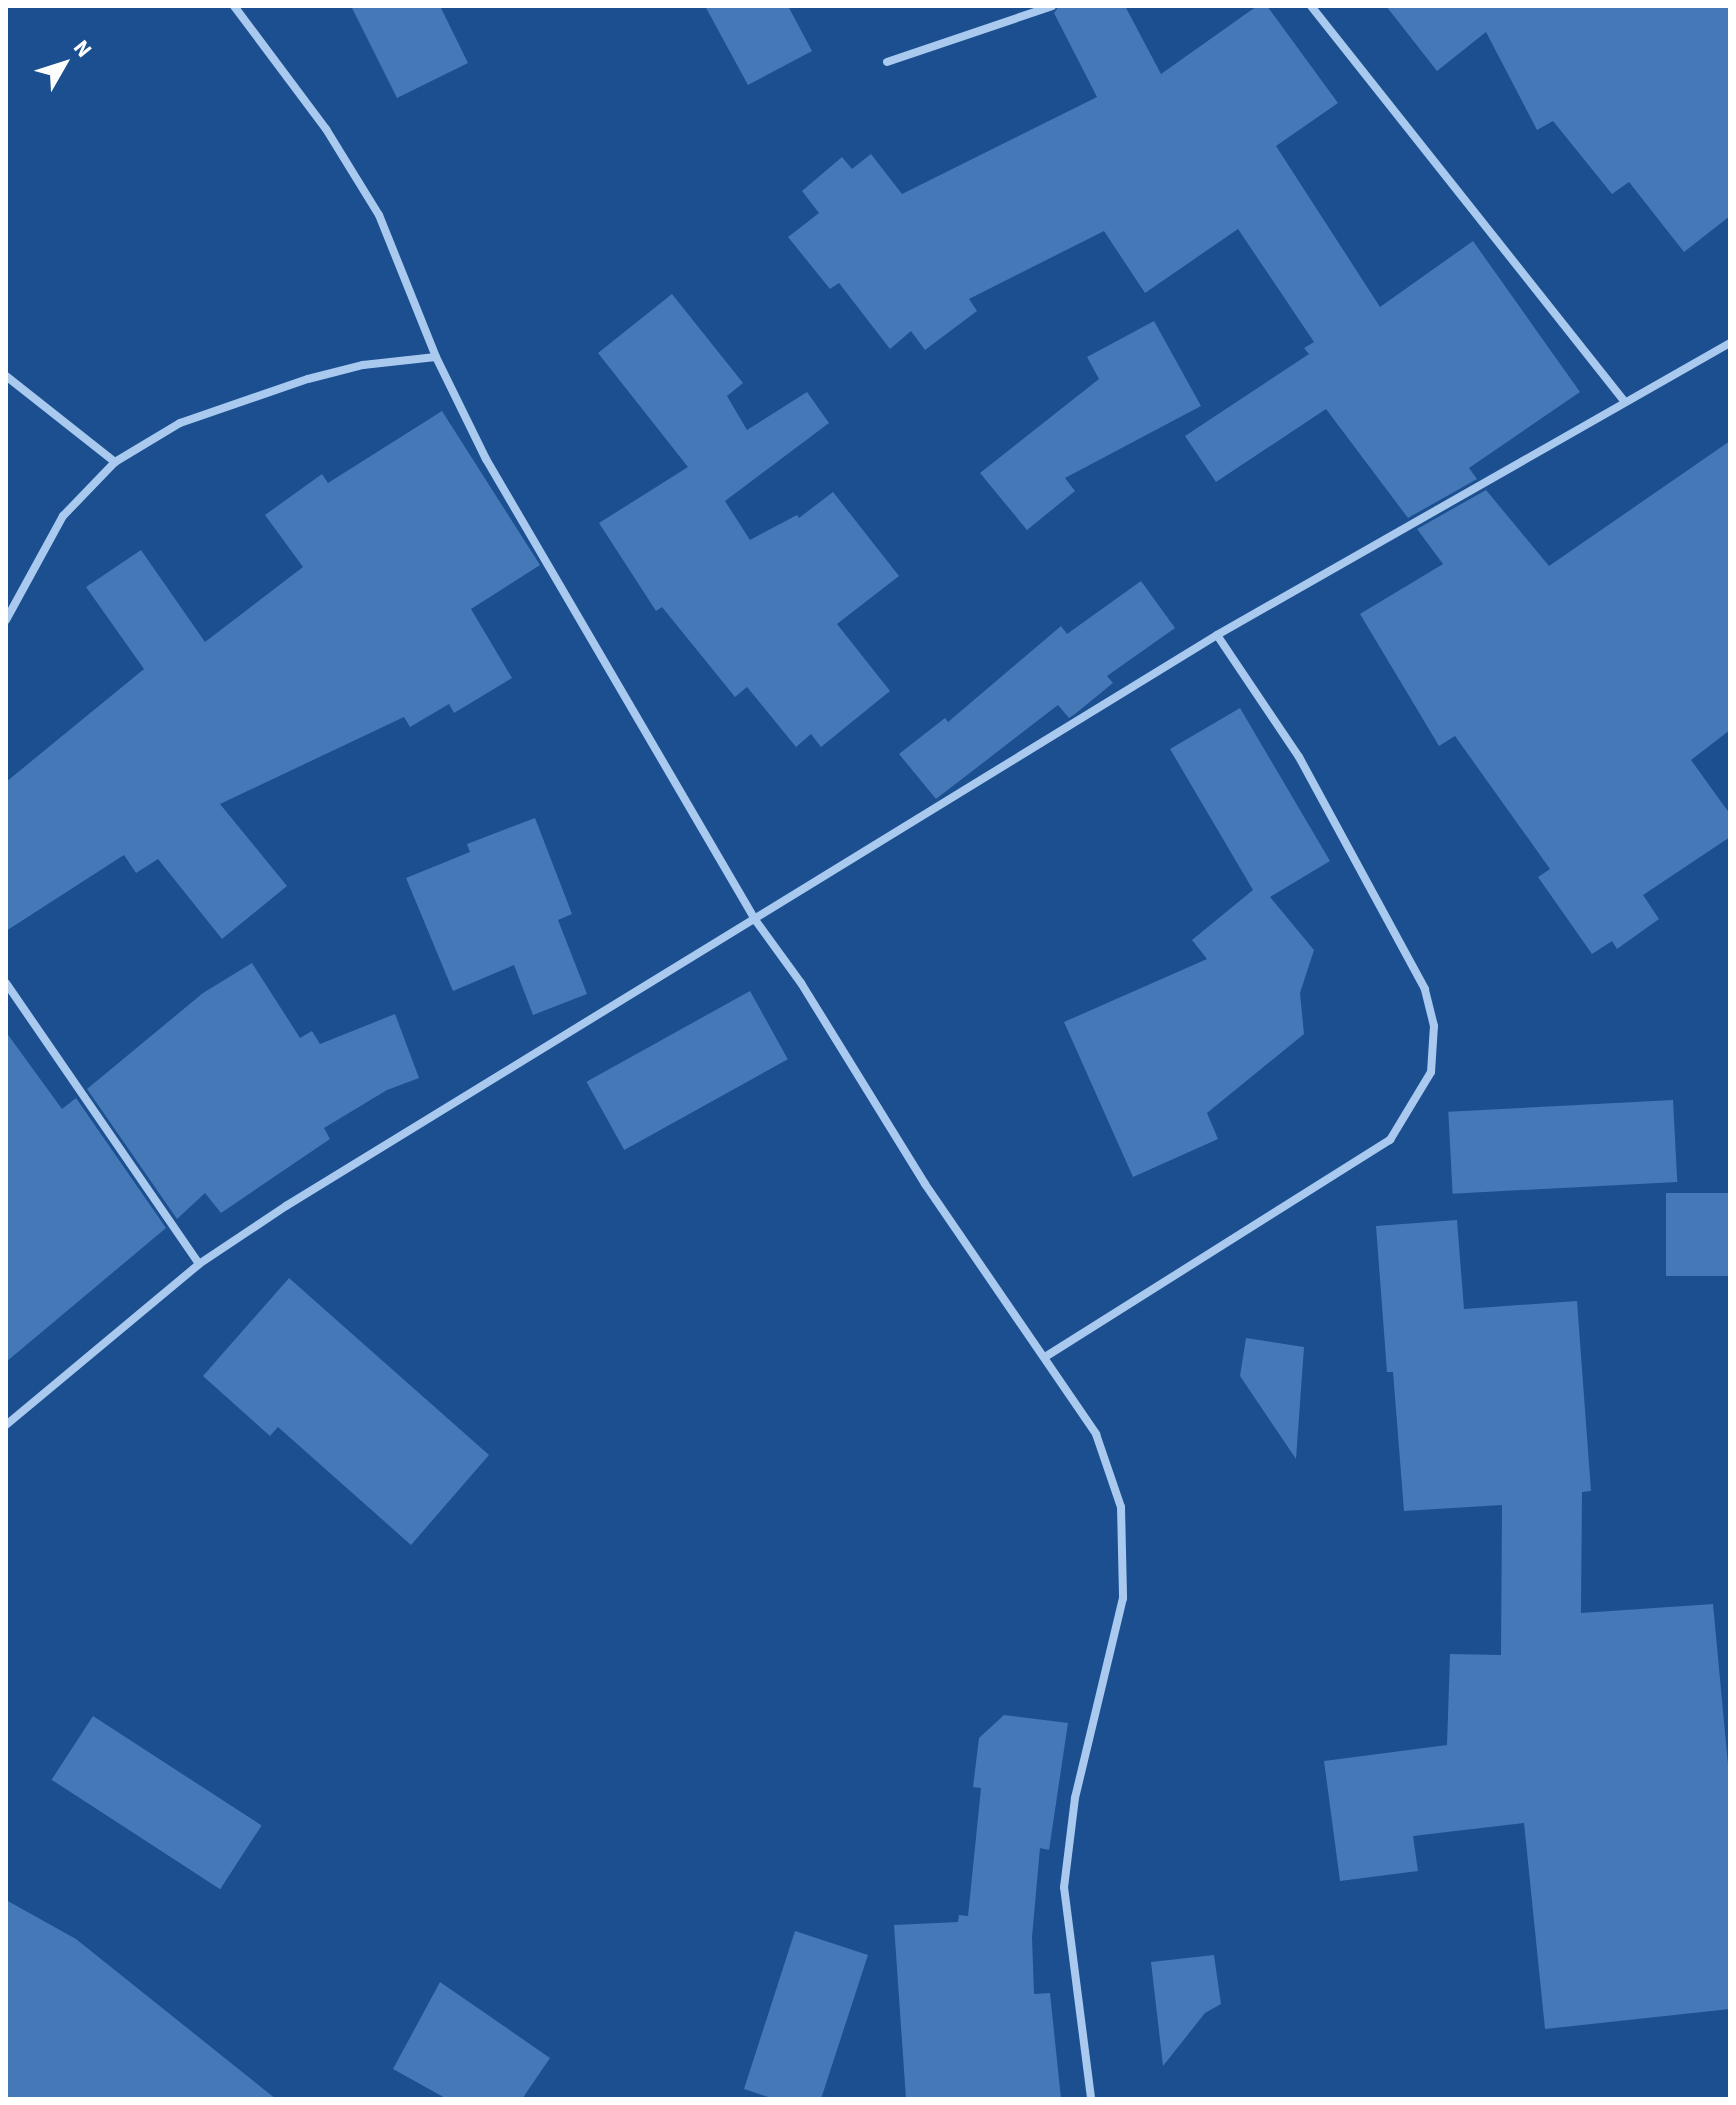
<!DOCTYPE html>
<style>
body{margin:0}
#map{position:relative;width:1736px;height:2105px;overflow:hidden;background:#1b4f8f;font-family:"Source Sans 3",sans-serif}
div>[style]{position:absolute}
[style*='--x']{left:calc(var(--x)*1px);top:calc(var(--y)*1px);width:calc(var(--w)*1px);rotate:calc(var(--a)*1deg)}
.building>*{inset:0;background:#4478b7;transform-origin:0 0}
.street>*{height:8px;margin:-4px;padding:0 4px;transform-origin:4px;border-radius:4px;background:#a9c9ee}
span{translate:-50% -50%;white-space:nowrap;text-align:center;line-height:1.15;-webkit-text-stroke:6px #1b4f8f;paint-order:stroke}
.frame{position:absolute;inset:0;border:8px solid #fff;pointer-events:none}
.north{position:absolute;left:24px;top:24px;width:80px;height:80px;-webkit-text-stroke:6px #1b4f8f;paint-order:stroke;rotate:51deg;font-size:22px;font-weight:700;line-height:32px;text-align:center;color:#fff}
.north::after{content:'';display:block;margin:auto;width:28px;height:36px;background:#fff;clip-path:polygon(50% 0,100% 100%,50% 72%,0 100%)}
</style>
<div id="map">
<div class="building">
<i style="clip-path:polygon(351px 6px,440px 6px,468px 63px,397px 98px)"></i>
<i style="clip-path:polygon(705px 6px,788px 6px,812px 51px,748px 85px)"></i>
<i style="clip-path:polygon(1059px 6px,1125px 6px,1161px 74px,1257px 6px,1267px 6px,1338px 103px,1276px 146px,1380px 307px,1473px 241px,1580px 392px,1469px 468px,1477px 479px,1408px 518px,1326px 409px,1216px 482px,1185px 436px,1309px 354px,1304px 348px,1314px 342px,1238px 229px,1145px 293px,1104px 231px,969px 299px,977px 311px,925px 350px,911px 331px,890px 349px,839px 283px,830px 289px,788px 237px,819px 213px,802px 191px,842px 157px,852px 169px,871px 154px,902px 194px,1097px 97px,1054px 13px)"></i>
<i style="clip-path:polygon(1386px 6px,1730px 6px,1730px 216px,1684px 252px,1629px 182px,1612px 194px,1553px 121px,1537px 130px,1486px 32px,1437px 71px)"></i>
<i style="clip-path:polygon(672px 294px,743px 383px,727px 396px,747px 430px,807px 392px,829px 423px,725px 501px,750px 540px,797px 515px,799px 518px,833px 492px,899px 576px,837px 624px,890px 691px,821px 747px,811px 734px,796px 747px,747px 687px,735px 697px,662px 607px,656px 611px,599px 523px,688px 467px,598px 353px)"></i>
<i style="clip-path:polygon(1154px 321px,1201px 406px,1065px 478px,1075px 491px,1027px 530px,980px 473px,1099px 379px,1087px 357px)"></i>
<i style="clip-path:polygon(442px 411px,540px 565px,471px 609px,512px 678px,454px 713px,449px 704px,410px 727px,404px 717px,220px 804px,287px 886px,222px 939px,158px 859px,136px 873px,124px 855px,6px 931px,6px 782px,144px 669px,86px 587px,141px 550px,205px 642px,303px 567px,265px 515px,322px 474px,328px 483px)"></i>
<i style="clip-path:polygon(1730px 441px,1730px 730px,1691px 760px,1730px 814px,1730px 837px,1643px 895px,1659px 919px,1617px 949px,1612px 941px,1592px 954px,1538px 877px,1550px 869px,1455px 736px,1439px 746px,1360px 614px,1443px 564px,1417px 529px,1486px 490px,1549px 566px)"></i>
<i style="clip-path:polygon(1141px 581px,1175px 628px,1107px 676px,1113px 683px,1075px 714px,1069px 718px,1058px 705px,936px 799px,899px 754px,945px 718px,948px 722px,1061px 626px,1067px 634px)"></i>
<i style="clip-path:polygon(1240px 708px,1330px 861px,1270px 897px,1314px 950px,1300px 993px,1304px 1034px,1207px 1113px,1218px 1139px,1133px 1177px,1064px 1022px,1207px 959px,1192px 940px,1253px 890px,1170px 749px)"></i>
<i style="clip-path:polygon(535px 818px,572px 914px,558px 920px,587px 994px,533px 1015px,514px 965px,453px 991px,406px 878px,470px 852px,467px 844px)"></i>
<i style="clip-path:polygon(252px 963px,300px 1038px,312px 1031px,320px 1044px,395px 1014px,419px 1078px,387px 1090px,324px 1128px,330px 1139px,221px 1213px,205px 1193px,177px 1219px,87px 1089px,203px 993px)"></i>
<i style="left:750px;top:991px;width:78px;height:187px;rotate:61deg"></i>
<i style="clip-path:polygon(6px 1032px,62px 1109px,76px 1098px,166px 1228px,6px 1362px)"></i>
<i style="left:1673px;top:1100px;width:82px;height:225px;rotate:87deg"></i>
<i style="left:1730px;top:1193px;width:83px;height:64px;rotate:90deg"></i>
<i style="clip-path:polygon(1457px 1220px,1464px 1309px,1577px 1301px,1591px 1491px,1582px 1492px,1581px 1613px,1713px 1604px,1730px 1786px,1730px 2009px,1545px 2029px,1524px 1823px,1413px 1836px,1418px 1871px,1340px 1881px,1324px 1761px,1447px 1745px,1450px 1654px,1501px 1655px,1502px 1505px,1404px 1511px,1393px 1372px,1387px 1372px,1376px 1226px)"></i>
<i style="clip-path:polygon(289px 1278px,489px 1455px,411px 1545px,278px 1427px,270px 1436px,203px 1376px)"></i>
<i style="clip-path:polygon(1246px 1338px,1304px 1347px,1296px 1459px,1240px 1376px)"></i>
<i style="clip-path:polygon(1004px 1715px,1068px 1723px,1049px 1850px,1040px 1848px,1032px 1937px,1034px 1994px,1050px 1993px,1061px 2099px,906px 2099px,894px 1925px,958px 1922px,959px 1915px,968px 1916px,981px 1788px,973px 1787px,979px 1738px)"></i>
<i style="left:93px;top:1716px;width:201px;height:76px;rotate:33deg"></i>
<i style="clip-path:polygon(6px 1900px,76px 1939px,276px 2099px,6px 2099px)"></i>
<i style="clip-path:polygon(795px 1931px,868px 1955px,821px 2099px,774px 2099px,744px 2089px)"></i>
<i style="clip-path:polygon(1214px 1955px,1221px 2004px,1205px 2013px,1163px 2066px,1151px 1962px)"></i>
<i style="clip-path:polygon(440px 1982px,550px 2058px,522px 2099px,447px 2099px,393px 2069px)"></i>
</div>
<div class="street">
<i style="--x:234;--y:6;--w:154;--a:53.2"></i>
<i style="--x:326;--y:129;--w:101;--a:58.4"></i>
<i style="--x:379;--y:215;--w:153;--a:68.1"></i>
<i style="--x:1311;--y:6;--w:505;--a:51.59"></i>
<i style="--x:887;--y:62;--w:174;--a:-18.7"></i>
<i style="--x:6;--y:376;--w:139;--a:38.3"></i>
<i style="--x:6;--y:620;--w:119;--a:-61.3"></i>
<i style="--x:63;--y:516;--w:75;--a:-46.1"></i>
<i style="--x:115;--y:462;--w:76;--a:-31"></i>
<i style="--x:180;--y:423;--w:135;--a:-19"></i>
<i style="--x:308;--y:379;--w:57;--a:-14.3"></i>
<i style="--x:363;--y:365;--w:73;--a:-6.3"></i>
<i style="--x:436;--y:357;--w:114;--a:63.9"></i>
<i style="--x:486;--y:459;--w:535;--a:59.7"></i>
<i style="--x:756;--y:921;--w:77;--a:54"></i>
<i style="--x:801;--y:983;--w:236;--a:58.3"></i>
<i style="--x:925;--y:1184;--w:303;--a:55.6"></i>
<i style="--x:1096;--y:1434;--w:77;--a:71.1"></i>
<i style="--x:1121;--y:1507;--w:91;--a:88.7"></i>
<i style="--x:1123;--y:1598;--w:206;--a:103.5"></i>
<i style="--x:1075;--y:1798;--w:90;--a:97"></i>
<i style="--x:1064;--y:1887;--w:214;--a:82.7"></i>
<i style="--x:6;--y:983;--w:341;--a:55.5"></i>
<i style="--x:1045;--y:1357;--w:408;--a:-32.2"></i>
<i style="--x:1390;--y:1140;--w:79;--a:-58.9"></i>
<i style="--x:1431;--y:1072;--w:46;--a:-86.3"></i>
<i style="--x:1434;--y:1026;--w:38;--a:-104"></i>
<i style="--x:1425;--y:989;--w:264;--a:-118.5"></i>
<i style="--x:1299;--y:757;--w:147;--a:-123.9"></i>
<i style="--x:6;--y:1425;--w:251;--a:-39.8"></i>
<i style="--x:199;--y:1264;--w:105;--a:-33.7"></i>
<i style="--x:286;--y:1206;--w:1092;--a:-31.52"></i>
<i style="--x:1217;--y:635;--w:590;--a:-29.65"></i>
</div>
<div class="frame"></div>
<div class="north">N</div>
</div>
